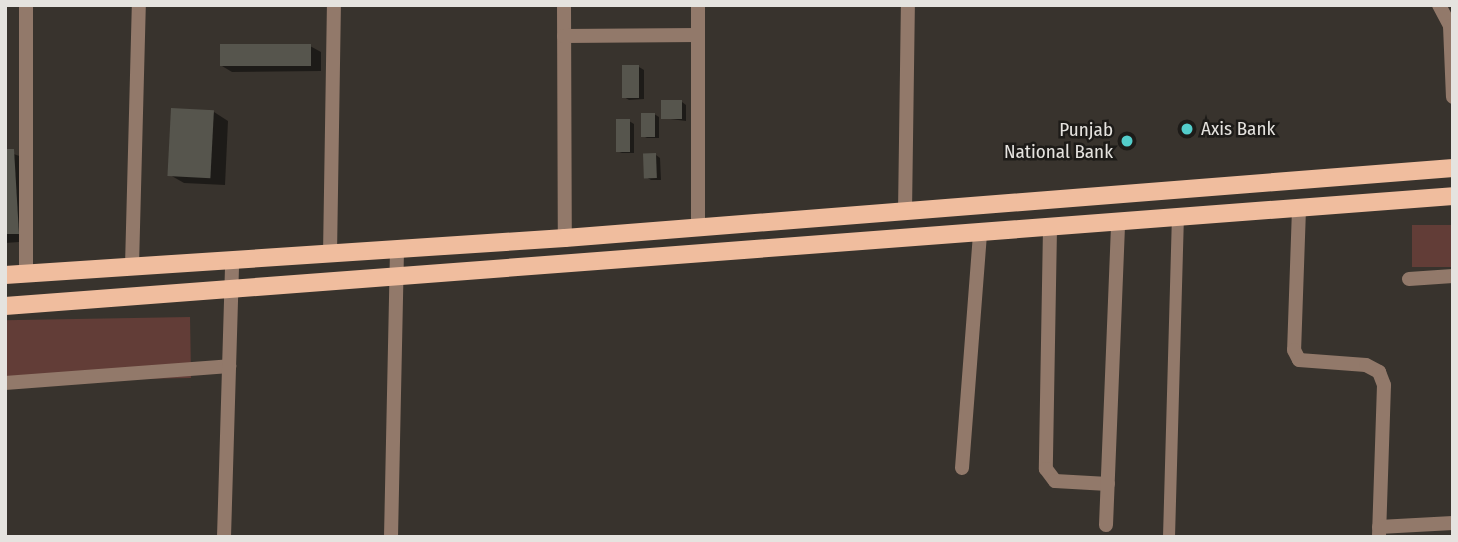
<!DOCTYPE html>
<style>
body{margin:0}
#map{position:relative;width:1458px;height:542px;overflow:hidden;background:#38332d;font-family:"Fira Sans Condensed",sans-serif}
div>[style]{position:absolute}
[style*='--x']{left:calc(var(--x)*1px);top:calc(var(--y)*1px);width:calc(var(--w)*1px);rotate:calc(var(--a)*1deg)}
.green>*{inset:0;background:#623d37;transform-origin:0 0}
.shadow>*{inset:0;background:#0007}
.building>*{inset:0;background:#56554d;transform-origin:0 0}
.lane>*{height:12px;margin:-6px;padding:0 6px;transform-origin:6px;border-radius:6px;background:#92796a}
.street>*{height:14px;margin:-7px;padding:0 7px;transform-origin:7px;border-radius:7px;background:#92796a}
.primary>*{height:18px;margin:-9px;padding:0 9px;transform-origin:9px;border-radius:9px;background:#f0bd9e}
.dots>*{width:19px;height:19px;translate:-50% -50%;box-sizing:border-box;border:4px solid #1d1b18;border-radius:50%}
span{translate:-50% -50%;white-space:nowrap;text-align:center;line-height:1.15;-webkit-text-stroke:5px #1d1b18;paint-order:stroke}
.poi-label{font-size:19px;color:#e5e3df}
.left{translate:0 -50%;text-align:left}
.right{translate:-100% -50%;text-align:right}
.frame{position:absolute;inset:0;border:7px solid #e5e3df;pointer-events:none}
</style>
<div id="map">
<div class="green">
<i style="left:1453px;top:225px;width:42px;height:41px;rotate:90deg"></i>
<i style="left:190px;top:317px;width:61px;height:186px;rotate:89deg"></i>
</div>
<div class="shadow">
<i style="clip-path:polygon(310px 46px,321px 52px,321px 71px,232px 72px,222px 66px)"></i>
<i style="clip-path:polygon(639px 67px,644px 70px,644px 99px,629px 100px,624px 97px)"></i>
<i style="clip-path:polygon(682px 102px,686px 105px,686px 121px,663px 118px)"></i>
<i style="clip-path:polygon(214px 112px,228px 121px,225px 185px,184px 183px,170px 175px)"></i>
<i style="clip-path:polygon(654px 114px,659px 117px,659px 138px,647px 138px,643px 136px)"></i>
<i style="clip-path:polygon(629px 121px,634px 124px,634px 153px,622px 153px,617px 151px)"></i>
<i style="clip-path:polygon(5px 151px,28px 159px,33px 241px,5px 243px)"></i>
<i style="clip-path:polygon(656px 155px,660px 158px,661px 180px,651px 180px,646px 177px)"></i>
</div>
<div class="building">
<i style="left:311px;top:44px;width:22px;height:91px;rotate:90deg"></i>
<i style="left:622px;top:65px;width:17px;height:33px"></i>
<i style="left:661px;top:100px;width:21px;height:19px"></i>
<i style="left:171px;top:108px;width:43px;height:68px;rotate:3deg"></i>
<i style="left:641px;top:113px;width:14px;height:24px"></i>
<i style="left:616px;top:119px;width:14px;height:33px"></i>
<i style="clip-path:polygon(5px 149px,14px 149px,19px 234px,5px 234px)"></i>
<i style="left:656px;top:153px;width:25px;height:13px;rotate:88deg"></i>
</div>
<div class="lane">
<i style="--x:1169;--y:537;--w:319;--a:-88.4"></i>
</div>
<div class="street">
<i style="--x:564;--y:5;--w:233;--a:89.8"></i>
<i style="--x:1439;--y:5;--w:24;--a:62"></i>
<i style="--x:1450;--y:26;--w:71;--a:87.6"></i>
<i style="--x:564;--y:36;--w:134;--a:-0.4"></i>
<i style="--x:1299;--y:209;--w:141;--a:92"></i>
<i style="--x:1294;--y:350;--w:11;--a:63"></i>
<i style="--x:1299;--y:360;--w:67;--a:4.3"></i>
<i style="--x:1366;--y:365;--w:15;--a:28"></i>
<i style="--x:1379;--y:372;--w:14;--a:69"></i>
<i style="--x:1384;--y:385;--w:152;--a:91.9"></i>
<i style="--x:905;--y:212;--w:207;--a:-89.2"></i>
<i style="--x:698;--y:228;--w:223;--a:-90"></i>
<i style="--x:1050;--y:228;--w:241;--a:91"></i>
<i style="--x:1046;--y:469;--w:15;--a:53"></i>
<i style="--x:1055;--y:481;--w:53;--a:3.2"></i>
<i style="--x:330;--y:255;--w:250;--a:-89.1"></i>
<i style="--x:132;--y:266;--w:261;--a:-88.5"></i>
<i style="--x:26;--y:274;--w:269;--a:-90"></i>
<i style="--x:1409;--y:279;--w:44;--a:-3.9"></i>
<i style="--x:5;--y:383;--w:225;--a:-4.3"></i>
<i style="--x:962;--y:468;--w:235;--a:-85.6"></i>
<i style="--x:1106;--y:525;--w:302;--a:-87.7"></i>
<i style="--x:1379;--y:527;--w:74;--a:-3.1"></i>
<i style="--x:224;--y:537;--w:277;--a:-88.3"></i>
<i style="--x:391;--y:537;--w:287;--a:-88.8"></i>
</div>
<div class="primary">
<i style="--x:5;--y:275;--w:561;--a:-3.78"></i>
<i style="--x:565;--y:238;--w:891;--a:-4.51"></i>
<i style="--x:5;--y:306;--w:1452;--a:-4.34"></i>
</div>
<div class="dots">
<i style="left:1187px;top:129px;background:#53cdcb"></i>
<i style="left:1127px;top:141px;background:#53cdcb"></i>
</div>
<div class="poi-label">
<span class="left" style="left:1201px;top:129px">Axis Bank</span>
<span class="right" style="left:1113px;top:141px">Punjab<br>National Bank</span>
</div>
<div class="frame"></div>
</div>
